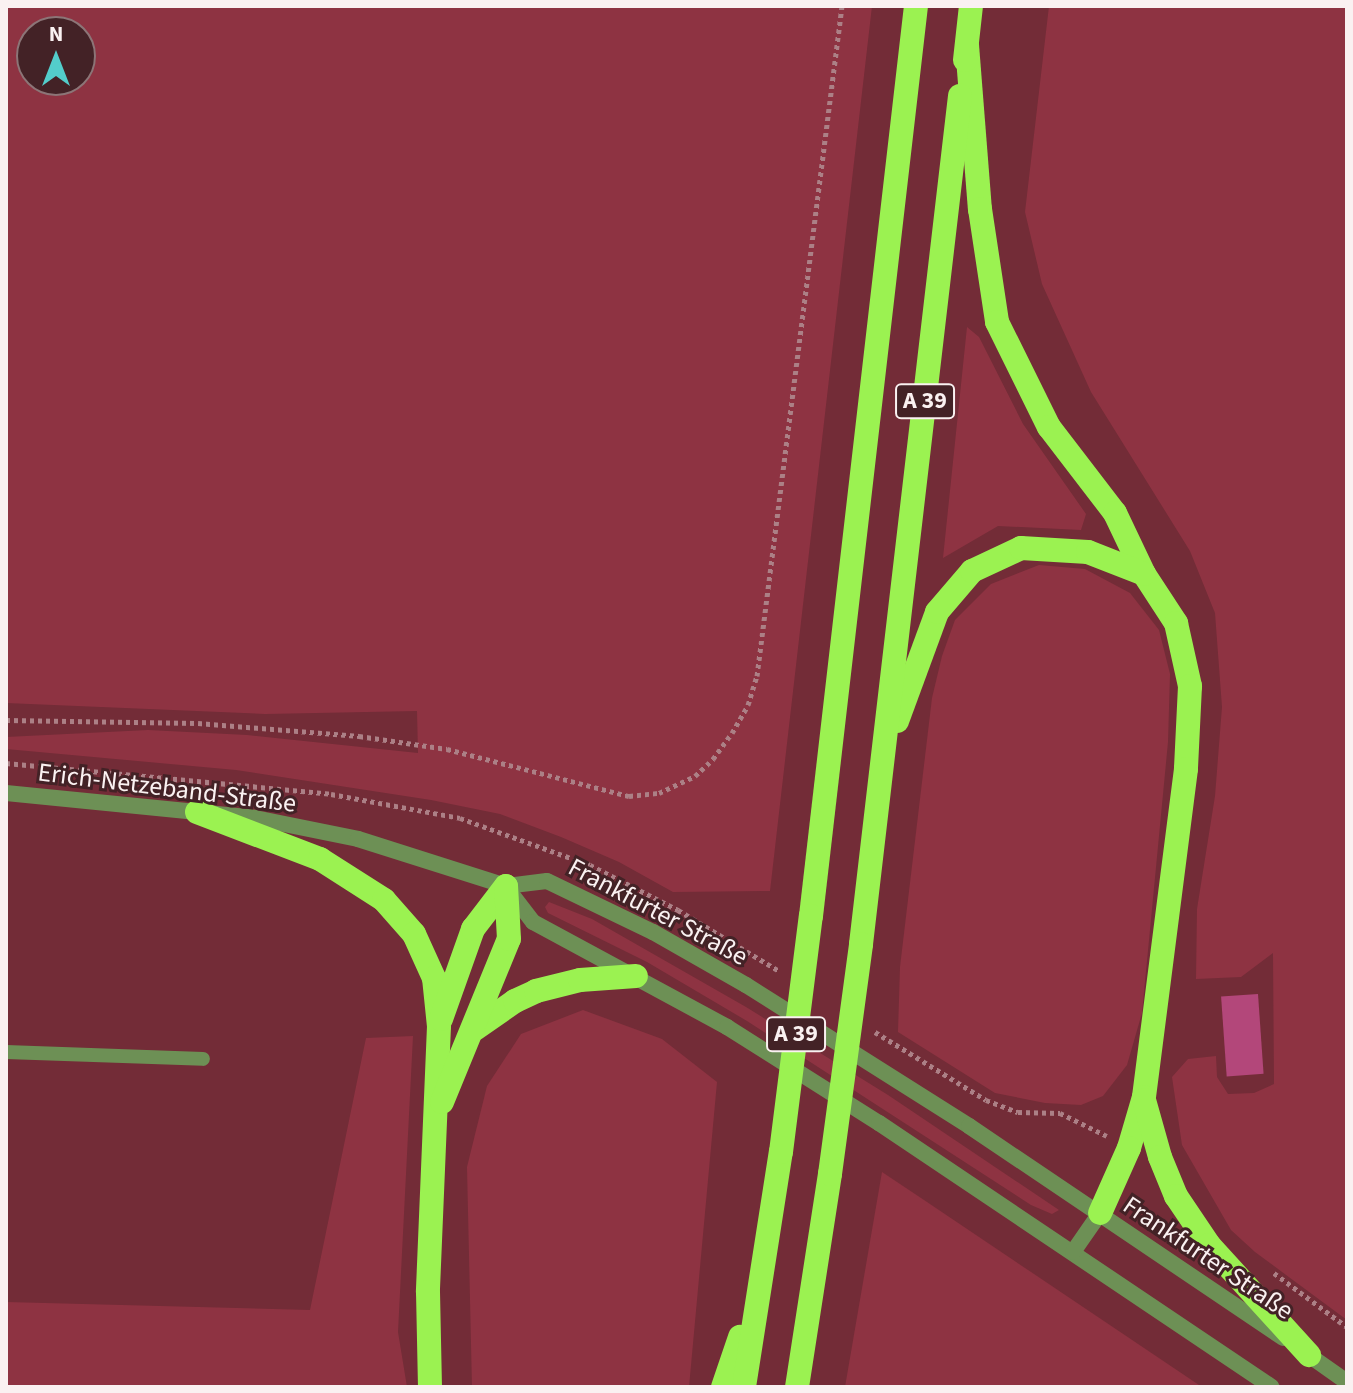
<!DOCTYPE html>
<meta charset="utf-8">
<style>
body{margin:0}
#map{position:relative;width:1353px;height:1393px;overflow:hidden;background:#732c37;font-family:"Source Sans 3",sans-serif}
div>[style]{position:absolute}
[style*='--x']{left:calc(var(--x)*1px);top:calc(var(--y)*1px);width:calc(var(--w)*1px);rotate:calc(var(--a)*1deg)}
.green>*{inset:0;background:#8e3342}
.building>*{inset:0;background:#b3477a;transform-origin:0 0}
.path>*{height:5px;margin-top:-2.5px;transform-origin:0;background:repeating-linear-gradient(90deg,#ac8086 0 4px,transparent 0 8px)}
.service>*{height:14px;margin:-7px;padding:0 7px;transform-origin:7px;border-radius:7px;background:#6d9055}
.tertiary>*{height:16px;margin:-8px;padding:0 8px;transform-origin:8px;border-radius:8px;background:#6d9055}
.motorway>*{height:24px;margin:-12px;padding:0 12px;transform-origin:12px;border-radius:12px;background:#9bf251}
.motorway-bridge>*{height:24px;margin:-12px;padding:0 12px;transform-origin:12px;border-radius:12px;background:#9bf251}
span{translate:-50% -50%;white-space:nowrap;text-align:center;line-height:1.15;-webkit-text-stroke:6px #432226;paint-order:stroke}
.shield-label span{padding:2px 6px;background:#432226;border:2px solid;border-radius:6px;-webkit-text-stroke-width:0}
.shield-label{font-size:24px;color:#faf1f1;font-weight:700}
.street-label{font-size:26px;color:#faf1f1}
.frame{position:absolute;inset:0;border:8px solid #faf1f1;pointer-events:none}
.north{position:absolute;left:16px;top:16px;width:80px;height:80px;box-sizing:border-box;background:#432226;border:2px solid #8c7577;border-radius:50%;rotate:0deg;font-size:22px;font-weight:700;line-height:32px;text-align:center;color:#faf1f1}
.north::after{content:'';display:block;margin:auto;width:28px;height:36px;background:#53cdcb;clip-path:polygon(50% 0,100% 100%,50% 72%,0 100%)}
</style>
<div id="map">
<div class="green">
<i style="clip-path:polygon(evenodd,6px 6px,872px 6px,770px 891px,673px 892px,619px 862px,561px 837px,500px 814px,431px 800px,236px 770px,6px 749px,6px 737px,148px 730px,247px 735px,418px 753px,417px 711px,265px 714px,6px 703px,6px 6px,80px 32px,80px 80px,32px 80px,32px 32px,80px 32px)"></i>
<i style="clip-path:polygon(1049px 6px,1347px 6px,1347px 1320px,1255px 1252px,1231px 1230px,1182px 1145px,1172px 1077px,1188px 1059px,1216px 1056px,1217px 1077px,1228px 1094px,1254px 1093px,1274px 1084px,1273px 953px,1241px 977px,1196px 979px,1197px 909px,1215px 796px,1222px 707px,1215px 613px,1190px 551px,1091px 392px,1042px 284px,1025px 212px)"></i>
<i style="clip-path:polygon(967px 327px,979px 337px,1023px 424px,1086px 514px,1081px 530px,998px 526px,943px 558px)"></i>
<i style="clip-path:polygon(1039px 565px,1085px 569px,1130px 593px,1159px 630px,1170px 674px,1168px 742px,1142px 1013px,1127px 1065px,1103px 1096px,1081px 1105px,1045px 1103px,995px 1093px,898px 1032px,900px 967px,932px 698px,942px 656px,955px 620px,991px 584px)"></i>
<i style="clip-path:polygon(549px 902px,592px 919px,746px 1007px,888px 1095px,1059px 1210px,1052px 1214px,1031px 1205px,747px 1021px,647px 962px,548px 913px,545px 907px)"></i>
<i style="clip-path:polygon(583px 1010px,662px 1039px,717px 1082px,689px 1387px,472px 1387px,467px 1167px,487px 1086px,521px 1034px)"></i>
<i style="clip-path:polygon(413px 1036px,398px 1332px,407px 1387px,6px 1387px,6px 1302px,310px 1310px,366px 1038px)"></i>
<i style="clip-path:polygon(882px 1172px,924px 1200px,1202px 1387px,845px 1387px)"></i>
</div>
<div class="building">
<i style="left:1258px;top:994px;width:80px;height:37px;rotate:86deg"></i>
</div>
<div class="path">
<i style="--x:6;--y:720;--w:192;--a:0.9"></i>
<i style="--x:198;--y:723;--w:162;--a:4.6"></i>
<i style="--x:359;--y:736;--w:89;--a:8.4"></i>
<i style="--x:447;--y:749;--w:188;--a:14.5"></i>
<i style="--x:629;--y:796;--w:30;--a:-6"></i>
<i style="--x:659;--y:793;--w:40;--a:-25"></i>
<i style="--x:695;--y:776;--w:25;--a:-43"></i>
<i style="--x:713;--y:759;--w:32;--a:-54"></i>
<i style="--x:732;--y:733;--w:32;--a:-60"></i>
<i style="--x:748;--y:705;--w:30;--a:-73"></i>
<i style="--x:757;--y:676;--w:675;--a:-82.77"></i>
<i style="--x:6;--y:763;--w:326;--a:5.4"></i>
<i style="--x:331;--y:794;--w:131;--a:10.5"></i>
<i style="--x:460;--y:818;--w:138;--a:19.9"></i>
<i style="--x:590;--y:865;--w:99;--a:27.1"></i>
<i style="--x:678;--y:910;--w:118;--a:31.1"></i>
<i style="--x:875;--y:1032;--w:130;--a:31.5"></i>
<i style="--x:986;--y:1100;--w:34;--a:21"></i>
<i style="--x:1018;--y:1112;--w:42;--a:1.4"></i>
<i style="--x:1060;--y:1113;--w:52;--a:26.1"></i>
<i style="--x:1274;--y:1273;--w:91;--a:36.5"></i>
</div>
<div class="service">
<i style="--x:6;--y:1052;--w:197;--a:2"></i>
</div>
<div class="tertiary">
<i style="--x:6;--y:793;--w:250;--a:5.7"></i>
<i style="--x:255;--y:818;--w:105;--a:11.5"></i>
<i style="--x:358;--y:839;--w:155;--a:17.6"></i>
<i style="--x:506;--y:886;--w:41;--a:-7"></i>
<i style="--x:547;--y:881;--w:118;--a:25.7"></i>
<i style="--x:653;--y:932;--w:107;--a:29.7"></i>
<i style="--x:746;--y:985;--w:264;--a:32.3"></i>
<i style="--x:969;--y:1126;--w:379;--a:34"></i>
<i style="--x:507;--y:888;--w:43;--a:52.6"></i>
<i style="--x:533;--y:922;--w:221;--a:28.4"></i>
<i style="--x:727;--y:1027;--w:180;--a:32.3"></i>
<i style="--x:879;--y:1123;--w:473;--a:33.9"></i>
<i style="--x:1073;--y:1252;--w:47;--a:-55.3"></i>
<i style="--x:1303;--y:1351;--w:54;--a:35.2"></i>
</div>
<div class="motorway">
<i style="--x:967;--y:45;--w:165;--a:85.5"></i>
<i style="--x:980;--y:209;--w:114;--a:81.4"></i>
<i style="--x:997;--y:322;--w:117;--a:63.7"></i>
<i style="--x:1049;--y:427;--w:108;--a:52.5"></i>
<i style="--x:1115;--y:513;--w:68;--a:64.6"></i>
<i style="--x:1144;--y:574;--w:59;--a:56.9"></i>
<i style="--x:1176;--y:623;--w:65;--a:77.5"></i>
<i style="--x:1190;--y:686;--w:83;--a:92.8"></i>
<i style="--x:1186;--y:769;--w:331;--a:97.3"></i>
<i style="--x:1144;--y:1097;--w:53;--a:106.4"></i>
<i style="--x:1129;--y:1148;--w:71;--a:114"></i>
<i style="--x:965;--y:60;--w:54;--a:-83.7"></i>
<i style="--x:897;--y:721;--w:116;--a:-69.8"></i>
<i style="--x:937;--y:612;--w:54;--a:-49.5"></i>
<i style="--x:972;--y:571;--w:54;--a:-25.1"></i>
<i style="--x:1021;--y:548;--w:67;--a:3.4"></i>
<i style="--x:1088;--y:552;--w:60;--a:21.4"></i>
<i style="--x:197;--y:812;--w:132;--a:20.9"></i>
<i style="--x:320;--y:859;--w:76;--a:32.6"></i>
<i style="--x:384;--y:900;--w:45;--a:48.6"></i>
<i style="--x:414;--y:934;--w:48;--a:65.6"></i>
<i style="--x:434;--y:978;--w:48;--a:84.1"></i>
<i style="--x:439;--y:1026;--w:266;--a:92.4"></i>
<i style="--x:428;--y:1292;--w:95;--a:88.8"></i>
<i style="--x:811;--y:916;--w:916;--a:-83.42"></i>
<i style="--x:861;--y:944;--w:854;--a:-83.34"></i>
<i style="--x:441;--y:1019;--w:96;--a:-70.4"></i>
<i style="--x:473;--y:929;--w:54;--a:-52.5"></i>
<i style="--x:475;--y:1029;--w:49;--a:-35"></i>
<i style="--x:515;--y:1001;--w:23;--a:-25"></i>
<i style="--x:536;--y:991;--w:45;--a:-14"></i>
<i style="--x:580;--y:980;--w:56;--a:-4.1"></i>
<i style="--x:1144;--y:1100;--w:59;--a:74.3"></i>
<i style="--x:1160;--y:1157;--w:42;--a:67.7"></i>
<i style="--x:1176;--y:1196;--w:59;--a:56"></i>
<i style="--x:1209;--y:1245;--w:149;--a:47.7"></i>
<i style="--x:442;--y:1102;--w:176;--a:-67.7"></i>
<i style="--x:509;--y:939;--w:53;--a:-93.2"></i>
<i style="--x:723;--y:1387;--w:53;--a:-71.2"></i>
<i style="--x:744;--y:1387;--w:238;--a:-81.1"></i>
<i style="--x:797;--y:1387;--w:216;--a:-81.2"></i>
</div>
<div class="motorway-bridge">
<i style="--x:781;--y:1152;--w:238;--a:-82.8"></i>
<i style="--x:830;--y:1174;--w:232;--a:-82.3"></i>
</div>
<div class="shield-label">
<span style="left:925px;top:401px">A 39</span>
<span style="left:796px;top:1034px">A 39</span>
</div>
<div class="street-label">
<span style="left:167px;top:788px;rotate:7deg">Erich-Netzeband-Straße</span>
<span style="left:658px;top:912px;rotate:28deg">Frankfurter Straße</span>
<span style="left:1208px;top:1258px;rotate:34deg">Frankfurter Straße</span>
</div>
<div class="frame"></div>
<div class="north">N</div>
</div>
